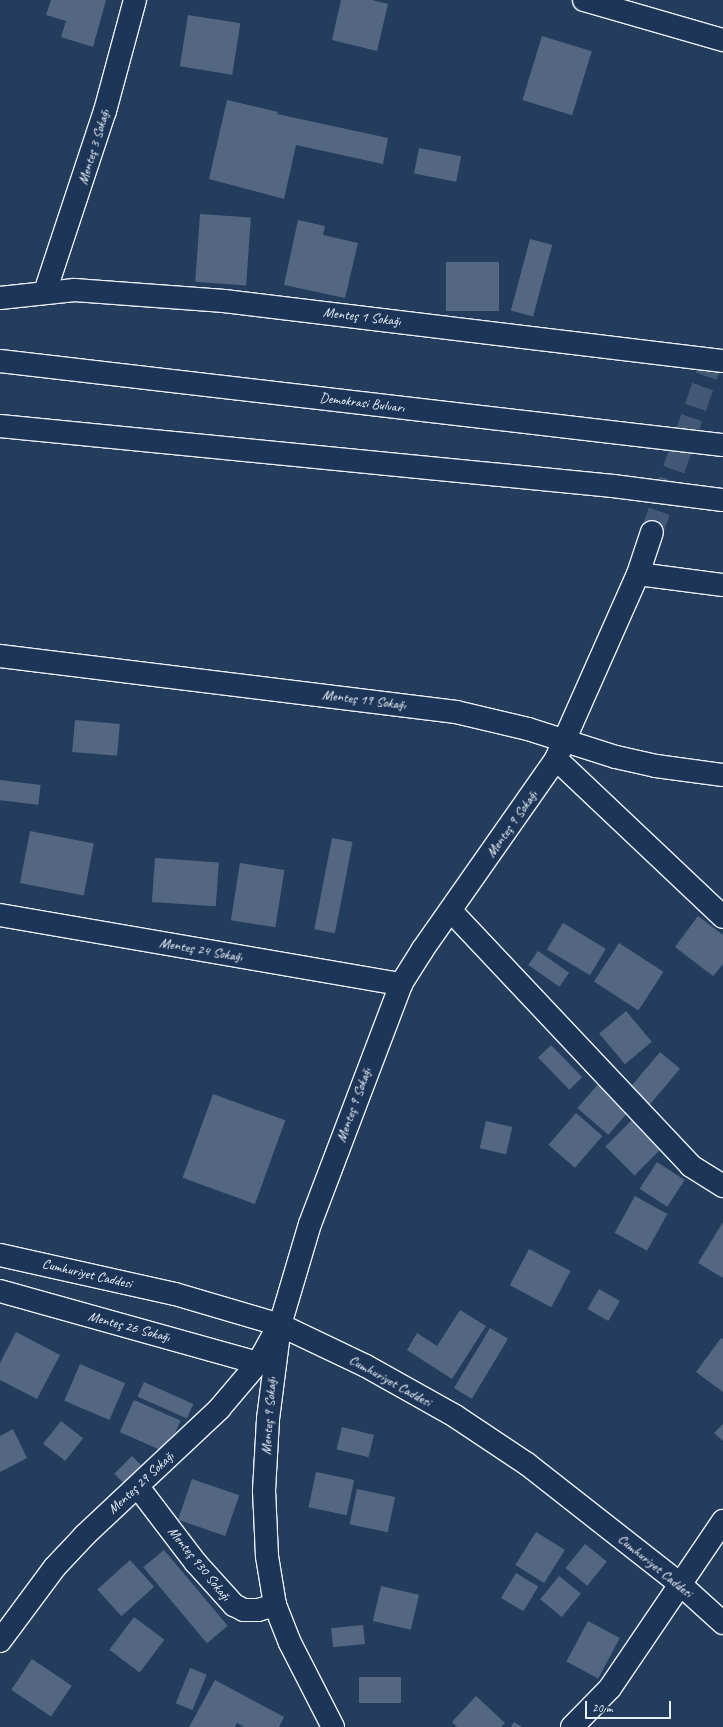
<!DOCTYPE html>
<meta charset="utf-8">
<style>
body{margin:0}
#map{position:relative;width:723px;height:1727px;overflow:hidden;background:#253d5d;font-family:Caveat,sans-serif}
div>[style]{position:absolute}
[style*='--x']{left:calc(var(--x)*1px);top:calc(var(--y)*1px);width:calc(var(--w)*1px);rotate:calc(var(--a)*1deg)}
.building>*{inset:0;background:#536782;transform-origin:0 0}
.street-tunnel>*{height:22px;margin-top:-11px;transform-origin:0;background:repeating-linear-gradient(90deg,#425874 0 22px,transparent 0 33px)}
.roads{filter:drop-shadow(1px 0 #e8f1f8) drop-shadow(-1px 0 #e8f1f8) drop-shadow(0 1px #e8f1f8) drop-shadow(0 -1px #e8f1f8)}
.street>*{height:22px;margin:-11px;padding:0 11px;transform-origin:11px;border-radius:11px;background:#1d3557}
.secondary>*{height:22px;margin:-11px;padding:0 11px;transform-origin:11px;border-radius:11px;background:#1d3557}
.highway>*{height:22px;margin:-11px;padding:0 11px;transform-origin:11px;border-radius:11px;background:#1d3557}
span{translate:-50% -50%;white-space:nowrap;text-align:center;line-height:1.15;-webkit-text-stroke:3.5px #1d3557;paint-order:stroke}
.street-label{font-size:14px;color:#e8f1f8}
.scale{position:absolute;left:585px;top:1701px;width:86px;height:18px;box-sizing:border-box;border:2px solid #e8f1f8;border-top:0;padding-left:5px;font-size:12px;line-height:14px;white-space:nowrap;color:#e8f1f8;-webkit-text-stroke:3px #1d3557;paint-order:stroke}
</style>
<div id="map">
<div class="building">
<i style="clip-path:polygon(51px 0,106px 0,93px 47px,61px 37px,66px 21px,46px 15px)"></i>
<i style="clip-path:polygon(341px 0,372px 0,388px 4px,377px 51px,332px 40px)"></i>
<i style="left:188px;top:15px;width:53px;height:52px;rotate:9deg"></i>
<i style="left:542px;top:36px;width:52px;height:67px;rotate:17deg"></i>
<i style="clip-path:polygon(227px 100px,278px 112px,277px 114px,388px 138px,383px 164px,296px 145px,284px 199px,209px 179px)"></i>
<i style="left:419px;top:148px;width:43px;height:26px;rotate:11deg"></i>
<i style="left:200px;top:214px;width:51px;height:68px;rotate:4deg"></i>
<i style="clip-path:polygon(298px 220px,325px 226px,323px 235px,358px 243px,345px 298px,284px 285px)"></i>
<i style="left:530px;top:239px;width:23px;height:74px;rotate:15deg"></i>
<i style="left:446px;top:262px;width:53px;height:49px"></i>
<i style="left:75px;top:720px;width:45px;height:32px;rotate:5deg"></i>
<i style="left:0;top:780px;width:41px;height:20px;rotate:7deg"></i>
<i style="left:30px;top:831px;width:65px;height:53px;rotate:11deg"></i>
<i style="left:332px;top:838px;width:21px;height:93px;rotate:11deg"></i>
<i style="left:155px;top:858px;width:64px;height:44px;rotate:4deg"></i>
<i style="left:240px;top:863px;width:45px;height:58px;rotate:9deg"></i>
<i style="clip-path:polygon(698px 916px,723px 935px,723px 964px,713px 976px,675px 947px)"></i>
<i style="left:563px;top:923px;width:50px;height:31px;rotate:31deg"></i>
<i style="left:619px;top:943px;width:53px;height:46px;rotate:33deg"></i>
<i style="left:538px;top:951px;width:38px;height:17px;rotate:35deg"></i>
<i style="left:626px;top:1011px;width:40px;height:35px;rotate:50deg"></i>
<i style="left:551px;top:1045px;width:45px;height:18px;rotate:46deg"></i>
<i style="left:660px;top:1052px;width:26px;height:49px;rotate:40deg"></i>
<i style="left:599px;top:1083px;width:41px;height:33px;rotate:41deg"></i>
<i style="left:213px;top:1094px;width:77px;height:89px;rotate:20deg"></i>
<i style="left:576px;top:1113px;width:35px;height:42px;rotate:41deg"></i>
<i style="left:633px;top:1119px;width:41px;height:39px;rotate:45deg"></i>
<i style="left:486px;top:1121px;width:27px;height:28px;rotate:13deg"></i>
<i style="left:657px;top:1162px;width:33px;height:32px;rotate:33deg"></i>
<i style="left:635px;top:1196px;width:37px;height:42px;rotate:29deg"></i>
<i style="clip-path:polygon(723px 1222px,723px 1278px,698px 1263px)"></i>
<i style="left:529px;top:1249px;width:47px;height:41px;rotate:28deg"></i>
<i style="left:599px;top:1289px;width:24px;height:23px;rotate:30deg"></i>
<i style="clip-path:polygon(460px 1310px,486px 1326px,452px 1379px,407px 1350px,417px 1333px,437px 1346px)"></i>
<i style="left:490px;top:1328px;width:21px;height:70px;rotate:31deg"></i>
<i style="clip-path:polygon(16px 1332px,60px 1355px,37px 1399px,0 1380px,0 1363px)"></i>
<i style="clip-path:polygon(721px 1338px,723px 1339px,723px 1392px,696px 1372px)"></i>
<i style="left:80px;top:1364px;width:49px;height:40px;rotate:23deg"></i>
<i style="left:144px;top:1382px;width:54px;height:16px;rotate:24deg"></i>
<i style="left:134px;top:1400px;width:51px;height:35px;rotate:24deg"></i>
<i style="left:61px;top:1421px;width:28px;height:29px;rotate:38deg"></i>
<i style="clip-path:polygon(723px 1424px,723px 1441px,714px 1433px)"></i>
<i style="left:342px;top:1427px;width:33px;height:23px;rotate:14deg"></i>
<i style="clip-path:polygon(13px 1429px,27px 1458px,0 1472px,0 1436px)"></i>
<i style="left:132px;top:1456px;width:18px;height:25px;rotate:45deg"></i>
<i style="left:316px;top:1472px;width:39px;height:36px;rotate:12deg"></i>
<i style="left:192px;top:1479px;width:50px;height:43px;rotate:19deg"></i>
<i style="left:357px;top:1489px;width:39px;height:36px;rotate:12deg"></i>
<i style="left:536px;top:1532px;width:34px;height:39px;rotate:32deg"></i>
<i style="left:585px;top:1544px;width:28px;height:31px;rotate:39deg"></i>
<i style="left:164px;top:1550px;width:99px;height:27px;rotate:50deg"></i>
<i style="left:130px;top:1560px;width:36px;height:44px;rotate:48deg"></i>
<i style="left:516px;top:1573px;width:26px;height:29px;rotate:31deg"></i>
<i style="left:559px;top:1576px;width:28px;height:30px;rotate:39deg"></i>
<i style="left:381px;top:1586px;width:39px;height:36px;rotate:13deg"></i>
<i style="left:134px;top:1617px;width:38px;height:41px;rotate:37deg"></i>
<i style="left:588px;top:1621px;width:36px;height:46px;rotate:28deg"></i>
<i style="left:363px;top:1625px;width:19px;height:32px;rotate:84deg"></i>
<i style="left:32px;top:1659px;width:48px;height:37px;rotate:34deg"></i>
<i style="left:190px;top:1668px;width:18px;height:38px;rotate:22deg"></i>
<i style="left:359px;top:1677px;width:42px;height:26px"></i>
<i style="clip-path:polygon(215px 1680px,284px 1717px,279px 1727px,244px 1727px,237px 1723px,235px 1727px,189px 1727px)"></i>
<i style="clip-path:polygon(476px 1696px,505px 1723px,501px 1727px,457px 1727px,452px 1722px)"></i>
<i style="clip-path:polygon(514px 1722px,522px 1727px,511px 1727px)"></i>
</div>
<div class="street-tunnel">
<i style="--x:652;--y:532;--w:182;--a:-70.8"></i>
</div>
<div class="roads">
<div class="street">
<i style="--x:584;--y:0;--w:145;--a:16.1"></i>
<i style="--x:45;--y:292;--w:191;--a:-71.7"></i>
<i style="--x:105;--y:111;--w:115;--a:-74.9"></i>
<i style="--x:0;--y:298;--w:75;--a:-6.1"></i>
<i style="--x:75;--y:290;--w:149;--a:4.2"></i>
<i style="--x:224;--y:301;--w:503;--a:6.86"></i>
<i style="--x:638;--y:574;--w:86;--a:7.4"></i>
<i style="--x:0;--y:656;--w:459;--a:7"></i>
<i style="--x:456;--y:712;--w:74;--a:13.3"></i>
<i style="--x:528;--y:729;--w:92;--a:17.7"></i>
<i style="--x:616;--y:757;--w:41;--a:12.7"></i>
<i style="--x:656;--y:766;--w:68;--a:7.7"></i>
<i style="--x:556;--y:759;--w:230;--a:43.4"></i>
<i style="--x:451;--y:911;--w:350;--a:46.7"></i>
<i style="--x:691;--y:1166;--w:38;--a:32"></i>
<i style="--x:0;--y:915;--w:407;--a:9.8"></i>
<i style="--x:0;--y:1291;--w:268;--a:15.6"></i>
<i style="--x:138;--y:1487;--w:96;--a:52.7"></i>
<i style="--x:196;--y:1563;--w:57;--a:47.9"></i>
<i style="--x:234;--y:1605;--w:11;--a:27"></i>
<i style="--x:244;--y:1610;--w:14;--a:0"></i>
<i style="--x:258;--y:1610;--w:18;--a:-16"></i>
<i style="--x:0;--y:1641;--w:92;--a:-53.4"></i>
<i style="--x:55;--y:1567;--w:44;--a:-46.8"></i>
<i style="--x:85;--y:1535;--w:184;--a:-43.2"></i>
<i style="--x:219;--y:1409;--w:60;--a:-49.7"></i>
<i style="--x:258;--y:1363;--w:31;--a:-61"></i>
<i style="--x:333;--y:1727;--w:94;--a:-117.1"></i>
<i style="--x:290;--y:1643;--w:41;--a:-111.5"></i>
<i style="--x:275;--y:1605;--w:50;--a:-99.3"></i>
<i style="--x:267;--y:1556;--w:65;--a:-92.6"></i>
<i style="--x:264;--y:1491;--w:72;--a:-86.8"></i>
<i style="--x:268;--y:1419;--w:95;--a:-82.7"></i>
<i style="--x:280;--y:1325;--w:105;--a:-73.5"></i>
<i style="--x:310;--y:1224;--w:257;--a:-69.2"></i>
<i style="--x:401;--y:984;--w:41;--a:-57.8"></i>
<i style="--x:423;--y:949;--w:232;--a:-55"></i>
<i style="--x:556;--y:759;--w:202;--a:-66.1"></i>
<i style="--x:638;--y:574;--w:44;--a:-71.6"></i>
<i style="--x:572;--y:1727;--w:54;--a:-45.7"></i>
<i style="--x:610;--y:1688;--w:202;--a:-55.9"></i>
</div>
<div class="secondary">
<i style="--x:0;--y:1255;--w:179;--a:12.6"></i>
<i style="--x:175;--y:1294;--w:109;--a:16.4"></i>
<i style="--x:280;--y:1325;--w:95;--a:25.5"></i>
<i style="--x:366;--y:1366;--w:102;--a:29.3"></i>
<i style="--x:455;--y:1416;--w:87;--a:33.7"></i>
<i style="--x:527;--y:1464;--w:194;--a:38.1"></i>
<i style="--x:680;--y:1584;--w:58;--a:42.2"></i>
</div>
<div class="highway">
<i style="--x:0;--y:361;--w:728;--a:6.63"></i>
<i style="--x:0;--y:426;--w:616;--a:5.59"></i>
<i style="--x:613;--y:486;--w:111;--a:7.3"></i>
</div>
</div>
<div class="street-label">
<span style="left:94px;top:147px;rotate:-73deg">Menteş 3 Sokağı</span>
<span style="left:362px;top:317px;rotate:7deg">Menteş 1 Sokağı</span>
<span style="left:362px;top:403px;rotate:7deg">Demokrasi Bulvarı</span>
<span style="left:364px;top:700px;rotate:7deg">Menteş 19 Sokağı</span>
<span style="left:512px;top:824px;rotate:-55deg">Menteş 9 Sokağı</span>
<span style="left:201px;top:950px;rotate:10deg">Menteş 24 Sokağı</span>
<span style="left:354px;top:1105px;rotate:-70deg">Menteş 9 Sokağı</span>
<span style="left:87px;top:1274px;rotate:13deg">Cumhuriyet Caddesi</span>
<span style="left:129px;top:1327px;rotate:15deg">Menteş 26 Sokağı</span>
<span style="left:390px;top:1381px;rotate:29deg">Cumhuriyet Caddesi</span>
<span style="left:269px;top:1416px;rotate:-86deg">Menteş 9 Sokağı</span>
<span style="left:141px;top:1483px;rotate:-43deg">Menteş 29 Sokağı</span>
<span style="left:199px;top:1564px;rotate:51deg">Menteş 930 Sokağı</span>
<span style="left:655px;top:1566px;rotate:39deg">Cumhuriyet Caddesi</span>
</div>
<div class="scale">20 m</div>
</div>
